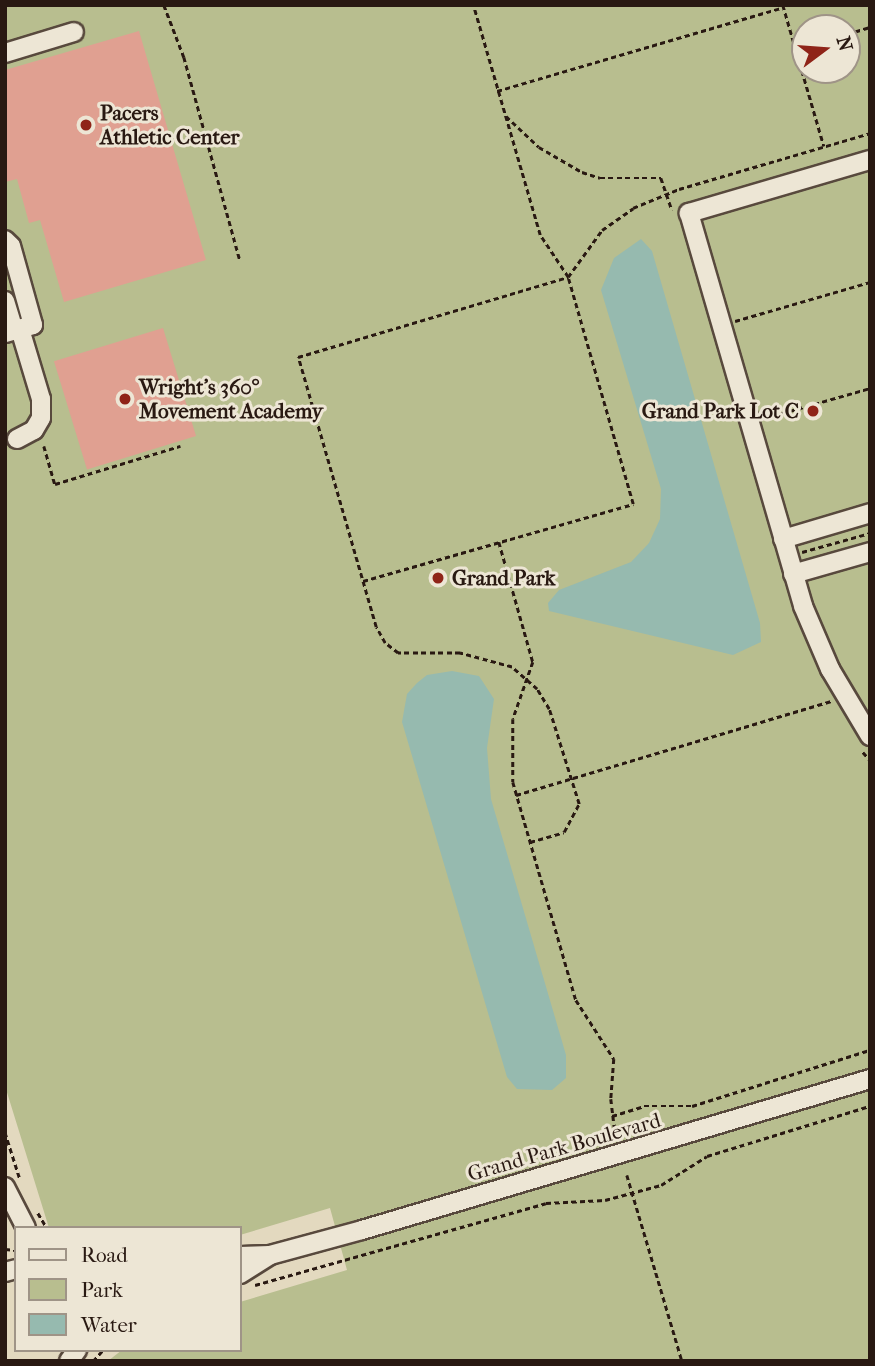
<!DOCTYPE html>
<meta charset="utf-8">
<style>
body{margin:0}
#map{position:relative;width:875px;height:1366px;overflow:hidden;background:#e3d9bf;font-family:"IM FELL French Canon",serif}
div>[style]{position:absolute}
[style*='--x']{left:calc(var(--x)*1px);top:calc(var(--y)*1px);width:calc(var(--w)*1px);rotate:calc(var(--a)*1deg)}
.green>*{inset:0;background:#b8be8f}
.water>*{inset:0;background:#96baaf}
.building>*{inset:0;background:#e0a091;transform-origin:0 0}
.path>*{height:2.5px;margin-top:-1.25px;transform-origin:0;background:repeating-linear-gradient(90deg,#291912 0 5px,transparent 0 8.5px)}
.roads{filter:drop-shadow(2px 0 #58493d) drop-shadow(-2px 0 #58493d) drop-shadow(0 2px #58493d) drop-shadow(0 -2px #58493d)}
.minor>*{height:18px;margin:-9px;padding:0 9px;transform-origin:9px;border-radius:9px;background:#ede6d5}
.dots>*{width:19px;height:19px;translate:-50% -50%;box-sizing:border-box;border:4px solid #ede6d5;border-radius:50%}
span{translate:-50% -50%;white-space:nowrap;text-align:center;line-height:1.15;-webkit-text-stroke:6px #ede6d5;paint-order:stroke}
.poi-label{font-size:21px;color:#291912;font-weight:700}
.left{translate:0 -50%;text-align:left}
.right{translate:-100% -50%;text-align:right}
.street-label{font-size:21px;color:#291912}
.frame{position:absolute;inset:0;border:7px solid #291912;pointer-events:none}
.legend{position:absolute;left:14px;top:1226px;width:228px;height:126px;box-sizing:border-box;background:#ede6d5;border:2px solid #9f9487;margin:0;padding:9px 12px;list-style:none;font-size:21px;color:#291912}
.legend li{display:flex;align-items:center;gap:14px;height:35px}
.legend b{width:35px;border:2px solid #9f9487}
.north{position:absolute;left:791px;top:14px;width:70px;height:70px;box-sizing:border-box;background:#ede6d5;border:2px solid #9f9487;border-radius:50%;rotate:74deg;font-size:19px;font-weight:700;line-height:28px;text-align:center;color:#291912}
.north::after{content:'';display:block;margin:auto;width:24px;height:32px;background:#8f2418;clip-path:polygon(50% 0,100% 100%,50% 72%,0 100%)}
</style>
<div id="map">
<div class="green">
<i style="clip-path:polygon(evenodd,5px 5px,870px 5px,870px 1361px,108px 1361px,122px 1350px,240px 1350px,240px 1302px,347px 1270px,330px 1208px,240px 1235px,240px 1228px,49px 1228px,5px 1086px,5px 5px,805px 28px,847px 28px,847px 70px,805px 70px,805px 28px)"></i>
</div>
<div class="water">
<i style="clip-path:polygon(641px 239px,652px 251px,760px 623px,761px 642px,733px 655px,549px 611px,548px 603px,559px 590px,631px 562px,649px 543px,660px 519px,661px 489px,601px 290px,614px 258px)"></i>
<i style="clip-path:polygon(452px 671px,479px 676px,494px 699px,487px 748px,491px 799px,566px 1055px,566px 1078px,552px 1090px,517px 1089px,507px 1077px,402px 722px,407px 694px,417px 683px,427px 675px)"></i>
</div>
<div class="building">
<i style="clip-path:polygon(139px 31px,206px 260px,64px 302px,40px 220px,29px 223px,17px 179px,5px 182px,5px 70px)"></i>
<i style="left:163px;top:328px;width:113px;height:114px;rotate:73deg"></i>
</div>
<div class="path">
<i style="--x:164;--y:5;--w:56;--a:69"></i>
<i style="--x:184;--y:57;--w:212;--a:74.6"></i>
<i style="--x:783;--y:5;--w:147;--a:73.8"></i>
<i style="--x:847;--y:34;--w:24;--a:-17"></i>
<i style="--x:796;--y:48;--w:9;--a:-13"></i>
<i style="--x:497;--y:91;--w:299;--a:-16.3"></i>
<i style="--x:506;--y:116;--w:45;--a:43.2"></i>
<i style="--x:539;--y:147;--w:50;--a:30.2"></i>
<i style="--x:582;--y:172;--w:19;--a:18"></i>
<i style="--x:600;--y:178;--w:61;--a:0"></i>
<i style="--x:661;--y:178;--w:34;--a:71"></i>
<i style="--x:735;--y:321;--w:141;--a:-16.1"></i>
<i style="--x:765;--y:418;--w:109;--a:-15.9"></i>
<i style="--x:44;--y:446;--w:40;--a:74"></i>
<i style="--x:55;--y:484;--w:131;--a:-16.9"></i>
<i style="--x:499;--y:542;--w:125;--a:74.2"></i>
<i style="--x:533;--y:662;--w:60;--a:109.3"></i>
<i style="--x:513;--y:719;--w:63;--a:90"></i>
<i style="--x:513;--y:782;--w:227;--a:73.9"></i>
<i style="--x:576;--y:1000;--w:70;--a:57.2"></i>
<i style="--x:614;--y:1059;--w:40;--a:94.3"></i>
<i style="--x:611;--y:1099;--w:35;--a:83"></i>
<i style="--x:802;--y:552;--w:71;--a:-15.6"></i>
<i style="--x:363;--y:581;--w:281;--a:-15.9"></i>
<i style="--x:633;--y:504;--w:236;--a:-106"></i>
<i style="--x:568;--y:277;--w:50;--a:-123.7"></i>
<i style="--x:540;--y:235;--w:240;--a:-106.2"></i>
<i style="--x:863;--y:752;--w:11;--a:49"></i>
<i style="--x:516;--y:795;--w:329;--a:-16.6"></i>
<i style="--x:530;--y:842;--w:35;--a:-16"></i>
<i style="--x:564;--y:832;--w:32;--a:-62"></i>
<i style="--x:579;--y:804;--w:100;--a:-107.5"></i>
<i style="--x:549;--y:709;--w:23;--a:-121"></i>
<i style="--x:537;--y:689;--w:33;--a:-139"></i>
<i style="--x:512;--y:667;--w:54;--a:-164.9"></i>
<i style="--x:460;--y:653;--w:62;--a:180"></i>
<i style="--x:398;--y:653;--w:16;--a:-142"></i>
<i style="--x:385;--y:643;--w:18;--a:-119"></i>
<i style="--x:376;--y:627;--w:281;--a:-106.1"></i>
<i style="--x:298;--y:357;--w:282;--a:-16.5"></i>
<i style="--x:568;--y:277;--w:58;--a:-54.1"></i>
<i style="--x:602;--y:230;--w:38;--a:-35"></i>
<i style="--x:633;--y:208;--w:50;--a:-22.4"></i>
<i style="--x:679;--y:189;--w:199;--a:-16.3"></i>
<i style="--x:612;--y:1116;--w:34;--a:-17"></i>
<i style="--x:644;--y:1106;--w:48;--a:0"></i>
<i style="--x:692;--y:1106;--w:187;--a:-17.5"></i>
<i style="--x:5;--y:1132;--w:49;--a:72.3"></i>
<i style="--x:627;--y:1175;--w:194;--a:73.5"></i>
<i style="--x:38;--y:1213;--w:17;--a:59"></i>
<i style="--x:5;--y:1249;--w:11;--a:5"></i>
<i style="--x:255;--y:1285;--w:302;--a:-15.7"></i>
<i style="--x:546;--y:1203;--w:59;--a:-2.9"></i>
<i style="--x:605;--y:1200;--w:58;--a:-15"></i>
<i style="--x:661;--y:1185;--w:54;--a:-32.2"></i>
<i style="--x:707;--y:1156;--w:170;--a:-17.1"></i>
<i style="--x:93;--y:1361;--w:15;--a:-48"></i>
</div>
<div class="roads">
<div class="minor">
<i style="--x:5;--y:53;--w:72;--a:-16.9"></i>
<i style="--x:870;--y:160;--w:189;--a:163.7"></i>
<i style="--x:689;--y:213;--w:409;--a:73.8"></i>
<i style="--x:803;--y:606;--w:69;--a:66.8"></i>
<i style="--x:830;--y:669;--w:78;--a:59.2"></i>
<i style="--x:5;--y:240;--w:8;--a:45"></i>
<i style="--x:11;--y:246;--w:82;--a:74.4"></i>
<i style="--x:33;--y:325;--w:29;--a:164"></i>
<i style="--x:5;--y:301;--w:31;--a:73"></i>
<i style="--x:17;--y:439;--w:19;--a:-28"></i>
<i style="--x:34;--y:430;--w:14;--a:-60"></i>
<i style="--x:41;--y:418;--w:19;--a:-90"></i>
<i style="--x:41;--y:399;--w:73;--a:-106.7"></i>
<i style="--x:783;--y:539;--w:91;--a:-16.6"></i>
<i style="--x:793;--y:574;--w:80;--a:-15.9"></i>
<i style="--x:5;--y:1187;--w:46;--a:62.9"></i>
<i style="--x:240;--y:1256;--w:30;--a:-2"></i>
<i style="--x:270;--y:1255;--w:95;--a:-15.2"></i>
<i style="--x:362;--y:1230;--w:530;--a:-16.55"></i>
<i style="--x:5;--y:1272;--w:11;--a:-15"></i>
<i style="--x:240;--y:1274;--w:36;--a:-32"></i>
<i style="--x:69;--y:1361;--w:14;--a:-54"></i>
</div>
</div>
<div class="dots">
<i style="left:86px;top:125px;background:#8f2418"></i>
<i style="left:125px;top:399px;background:#8f2418"></i>
<i style="left:813px;top:411px;background:#8f2418"></i>
<i style="left:438px;top:578px;background:#8f2418"></i>
</div>
<div class="poi-label">
<span class="left" style="left:100px;top:125px">Pacers<br>Athletic Center</span>
<span class="left" style="left:139px;top:399px">Wright's 360°<br>Movement Academy</span>
<span class="right" style="left:799px;top:411px">Grand Park Lot C</span>
<span class="left" style="left:452px;top:578px">Grand Park</span>
</div>
<div class="street-label">
<span style="left:564px;top:1147px;rotate:-16deg">Grand Park Boulevard</span>
</div>
<div class="frame"></div>
<ul class="legend">
<li><b style="height:9px;background:#ede6d5"></b>Road</li>
<li><b style="height:19px;background:#b8be8f"></b>Park</li>
<li><b style="height:19px;background:#96baaf"></b>Water</li>
</ul>
<div class="north">N</div>
</div>
